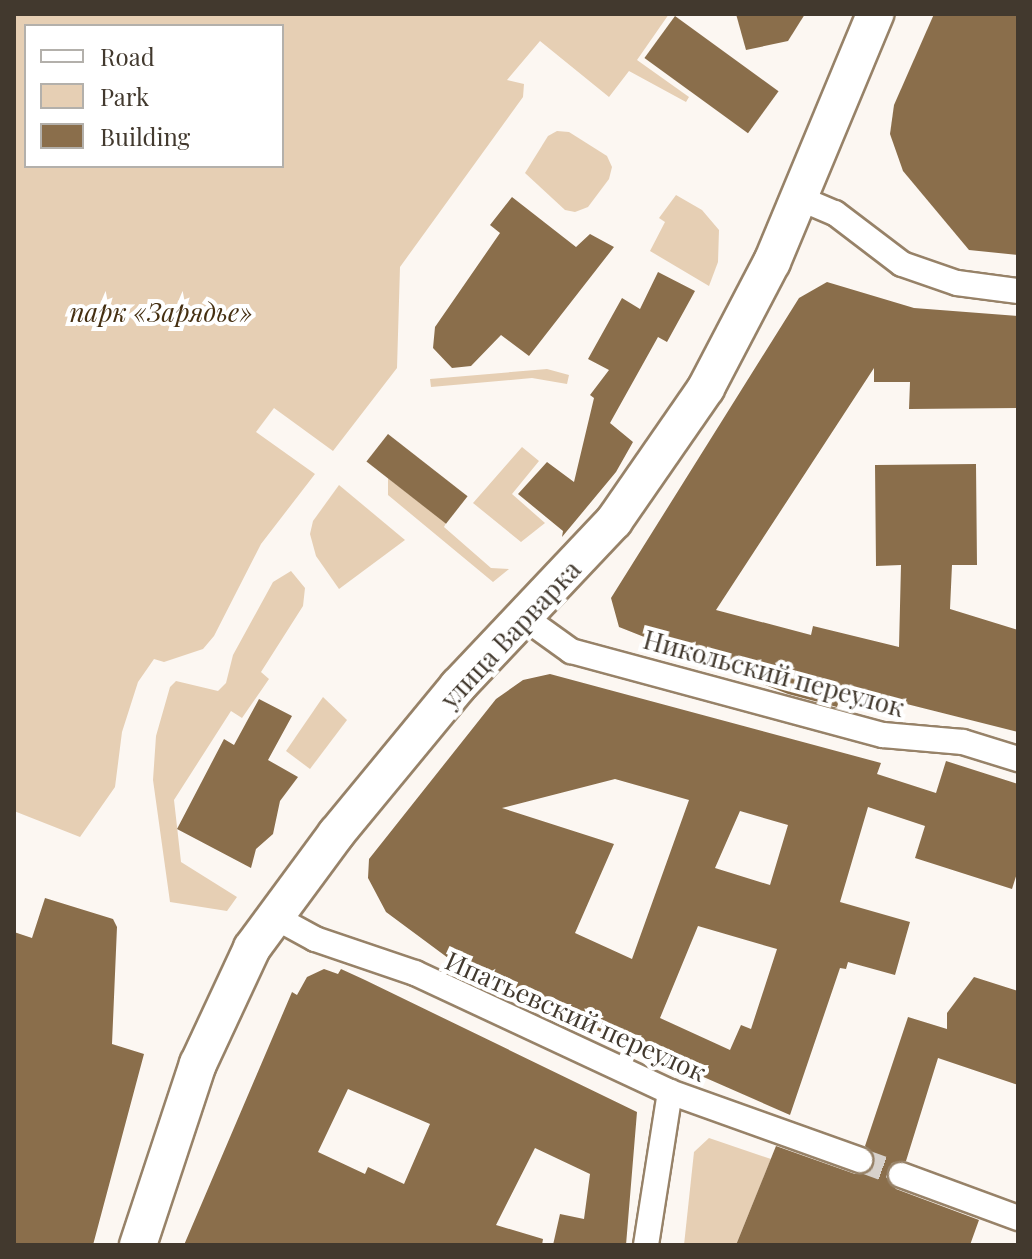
<!DOCTYPE html>
<meta charset="utf-8">
<style>
body{margin:0}
#map{position:relative;width:1032px;height:1259px;overflow:hidden;background:#fcf7f2;font-family:"Playfair Display",serif}
div>[style]{position:absolute}
[style*='--x']{left:calc(var(--x)*1px);top:calc(var(--y)*1px);width:calc(var(--w)*1px);rotate:calc(var(--a)*1deg)}
.green>*{inset:0;background:#e6cfb4}
.building>*{inset:0;background:#8a6e4b;transform-origin:0 0}
.street-tunnel>*{height:24px;margin-top:-12px;transform-origin:0;background:repeating-linear-gradient(90deg,#d7d1cb 0 24px,transparent 0 36px)}
.roads{filter:drop-shadow(2px 0 #978268) drop-shadow(-2px 0 #978268) drop-shadow(0 2px #978268) drop-shadow(0 -2px #978268)}
.street>*{height:24px;margin:-12px;padding:0 12px;transform-origin:12px;border-radius:12px;background:#fff}
.secondary>*{height:36px;margin:-18px;padding:0 18px;transform-origin:18px;border-radius:18px;background:#fff}
span{translate:-50% -50%;white-space:nowrap;text-align:center;line-height:1.15;-webkit-text-stroke:8px #fff;paint-order:stroke}
.park-label{font-size:26px;color:#452f11;font-style:italic}
.street-label{font-size:26px;color:#42392e}
.frame{position:absolute;inset:0;border:16px solid #42392e;pointer-events:none}
.legend{position:absolute;left:24px;top:24px;width:260px;height:144px;box-sizing:border-box;background:#fff;border:2px solid #b3b0ab;margin:0;padding:10px 14px;list-style:none;font-size:24px;color:#42392e}
.legend li{display:flex;align-items:center;gap:16px;height:40px}
.legend b{width:40px;border:2px solid #b3b0ab}
</style>
<div id="map">
<div class="green">
<i style="clip-path:polygon(evenodd,14px 14px,669px 14px,637px 60px,689px 97px,686px 102px,629px 71px,609px 97px,540px 41px,507px 80px,524px 84px,523px 97px,400px 267px,397px 368px,333px 451px,274px 408px,256px 432px,315px 474px,261px 544px,214px 636px,203px 649px,164px 662px,154px 659px,138px 682px,122px 732px,115px 787px,80px 837px,14px 811px,14px 14px,26px 26px,282px 26px,282px 166px,26px 166px,26px 26px)"></i>
<i style="clip-path:polygon(557px 131px,569px 132px,607px 156px,612px 167px,609px 179px,588px 207px,575px 212px,565px 210px,525px 173px,548px 136px)"></i>
<i style="clip-path:polygon(676px 195px,702px 210px,719px 230px,718px 262px,709px 286px,650px 251px,665px 222px,659px 218px)"></i>
<i style="clip-path:polygon(547px 369px,569px 375px,567px 384px,532px 378px,431px 387px,430px 379px)"></i>
<i style="clip-path:polygon(522px 447px,539px 461px,512px 494px,545px 523px,521px 542px,473px 503px)"></i>
<i style="clip-path:polygon(388px 478px,446px 523px,444px 527px,491px 568px,509px 569px,493px 582px,388px 495px)"></i>
<i style="clip-path:polygon(339px 485px,405px 540px,339px 589px,316px 556px,310px 534px,313px 521px)"></i>
<i style="clip-path:polygon(291px 571px,305px 588px,303px 606px,261px 672px,269px 679px,242px 718px,231px 711px,174px 800px,181px 862px,237px 897px,227px 911px,170px 902px,153px 780px,156px 736px,170px 687px,176px 681px,218px 691px,226px 683px,233px 655px,273px 582px)"></i>
<i style="clip-path:polygon(323px 697px,347px 720px,310px 769px,286px 751px)"></i>
<i style="clip-path:polygon(709px 1138px,771px 1159px,736px 1245px,684px 1245px,694px 1152px)"></i>
</div>
<div class="building">
<i style="clip-path:polygon(736px 14px,805px 14px,788px 41px,746px 50px)"></i>
<i style="clip-path:polygon(934px 14px,1018px 14px,1018px 255px,969px 250px,903px 171px,890px 134px,894px 105px)"></i>
<i style="left:675px;top:16px;width:128px;height:52px;rotate:36deg"></i>
<i style="clip-path:polygon(512px 197px,576px 247px,590px 234px,614px 247px,529px 356px,501px 335px,471px 366px,452px 368px,433px 348px,435px 327px,500px 233px,490px 225px)"></i>
<i style="clip-path:polygon(658px 272px,695px 291px,667px 342px,658px 337px,610px 423px,633px 442px,616px 472px,562px 537px,563px 531px,518px 494px,547px 462px,574px 482px,594px 398px,590px 395px,609px 370px,588px 359px,622px 298px,640px 309px)"></i>
<i style="clip-path:polygon(827px 282px,914px 308px,1018px 316px,1018px 408px,909px 409px,910px 382px,874px 382px,874px 368px,716px 610px,811px 635px,813px 626px,899px 647px,901px 565px,876px 566px,875px 465px,976px 464px,977px 565px,952px 565px,950px 609px,1018px 630px,1018px 732px,843px 688px,837px 707px,788px 694px,619px 627px,611px 598px,799px 298px)"></i>
<i style="left:388px;top:434px;width:101px;height:35px;rotate:38deg"></i>
<i style="clip-path:polygon(evenodd,550px 674px,881px 763px,877px 774px,936px 793px,946px 761px,1018px 784px,1018px 870px,1012px 889px,915px 858px,925px 826px,868px 807px,840px 902px,910px 922px,895px 975px,848px 962px,846px 969px,840px 968px,790px 1115px,471px 975px,386px 912px,368px 878px,369px 859px,496px 699px,523px 680px,550px 674px,615px 779px,689px 800px,632px 959px,575px 933px,614px 844px,502px 808px,615px 779px,550px 674px,740px 811px,788px 825px,770px 885px,715px 868px,740px 811px,550px 674px,698px 926px,777px 949px,751px 1029px,741px 1025px,730px 1050px,660px 1018px,698px 926px)"></i>
<i style="clip-path:polygon(259px 699px,292px 716px,268px 760px,298px 777px,280px 801px,273px 834px,256px 849px,251px 868px,177px 829px,224px 739px,234px 745px)"></i>
<i style="clip-path:polygon(45px 898px,113px 919px,117px 927px,112px 1044px,144px 1054px,93px 1245px,14px 1245px,14px 932px,32px 938px)"></i>
<i style="clip-path:polygon(evenodd,324px 969px,338px 974px,341px 969px,365px 980px,637px 1112px,626px 1245px,553px 1245px,560px 1214px,584px 1219px,590px 1174px,535px 1148px,496px 1225px,543px 1239px,542px 1245px,184px 1245px,292px 992px,297px 995px,307px 977px,324px 969px,348px 1089px,430px 1124px,404px 1184px,368px 1167px,365px 1174px,318px 1152px,348px 1089px)"></i>
<i style="clip-path:polygon(974px 977px,1018px 991px,1018px 1085px,938px 1058px,906px 1161px,892px 1163px,886px 1177px,896px 1189px,979px 1220px,970px 1245px,736px 1245px,776px 1146px,855px 1174px,870px 1171px,875px 1157px,865px 1146px,908px 1017px,947px 1029px,947px 1013px)"></i>
</div>
<div class="street-tunnel">
<i style="--x:860;--y:1160;--w:44;--a:20.1"></i>
</div>
<div class="roads">
<div class="street">
<i style="--x:799;--y:198;--w:39;--a:23"></i>
<i style="--x:835;--y:213;--w:84;--a:37.3"></i>
<i style="--x:902;--y:264;--w:58;--a:19.1"></i>
<i style="--x:957;--y:283;--w:62;--a:7.5"></i>
<i style="--x:525;--y:618;--w:57;--a:35.7"></i>
<i style="--x:571;--y:651;--w:323;--a:15.1"></i>
<i style="--x:883;--y:735;--w:80;--a:5"></i>
<i style="--x:963;--y:742;--w:58;--a:17.2"></i>
<i style="--x:273;--y:916;--w:48;--a:28.7"></i>
<i style="--x:315;--y:939;--w:106;--a:18.8"></i>
<i style="--x:415;--y:973;--w:281;--a:25"></i>
<i style="--x:670;--y:1092;--w:202;--a:19.7"></i>
<i style="--x:901;--y:1175;--w:125;--a:20.2"></i>
<i style="--x:646;--y:1245;--w:155;--a:-81.1"></i>
</div>
<div class="secondary">
<i style="--x:138;--y:1245;--w:191;--a:-71.7"></i>
<i style="--x:198;--y:1064;--w:128;--a:-65"></i>
<i style="--x:252;--y:948;--w:142;--a:-53.6"></i>
<i style="--x:336;--y:834;--w:192;--a:-50.5"></i>
<i style="--x:458;--y:686;--w:227;--a:-46.6"></i>
<i style="--x:614;--y:521;--w:162;--a:-55.3"></i>
<i style="--x:706;--y:388;--w:142;--a:-62.4"></i>
<i style="--x:772;--y:262;--w:269;--a:-67.4"></i>
</div>
</div>
<div class="park-label">
<span style="left:161px;top:312px">парк «Зарядье»</span>
</div>
<div class="street-label">
<span style="left:510px;top:634px;rotate:-47deg">улица Варварка</span>
<span style="left:774px;top:673px;rotate:15deg">Никольский переулок</span>
<span style="left:576px;top:1016px;rotate:24deg">Ипатьевский переулок</span>
</div>
<div class="frame"></div>
<ul class="legend">
<li><b style="height:10px;background:#fff"></b>Road</li>
<li><b style="height:22px;background:#e6cfb4"></b>Park</li>
<li><b style="height:22px;background:#8a6e4b"></b>Building</li>
</ul>
</div>
